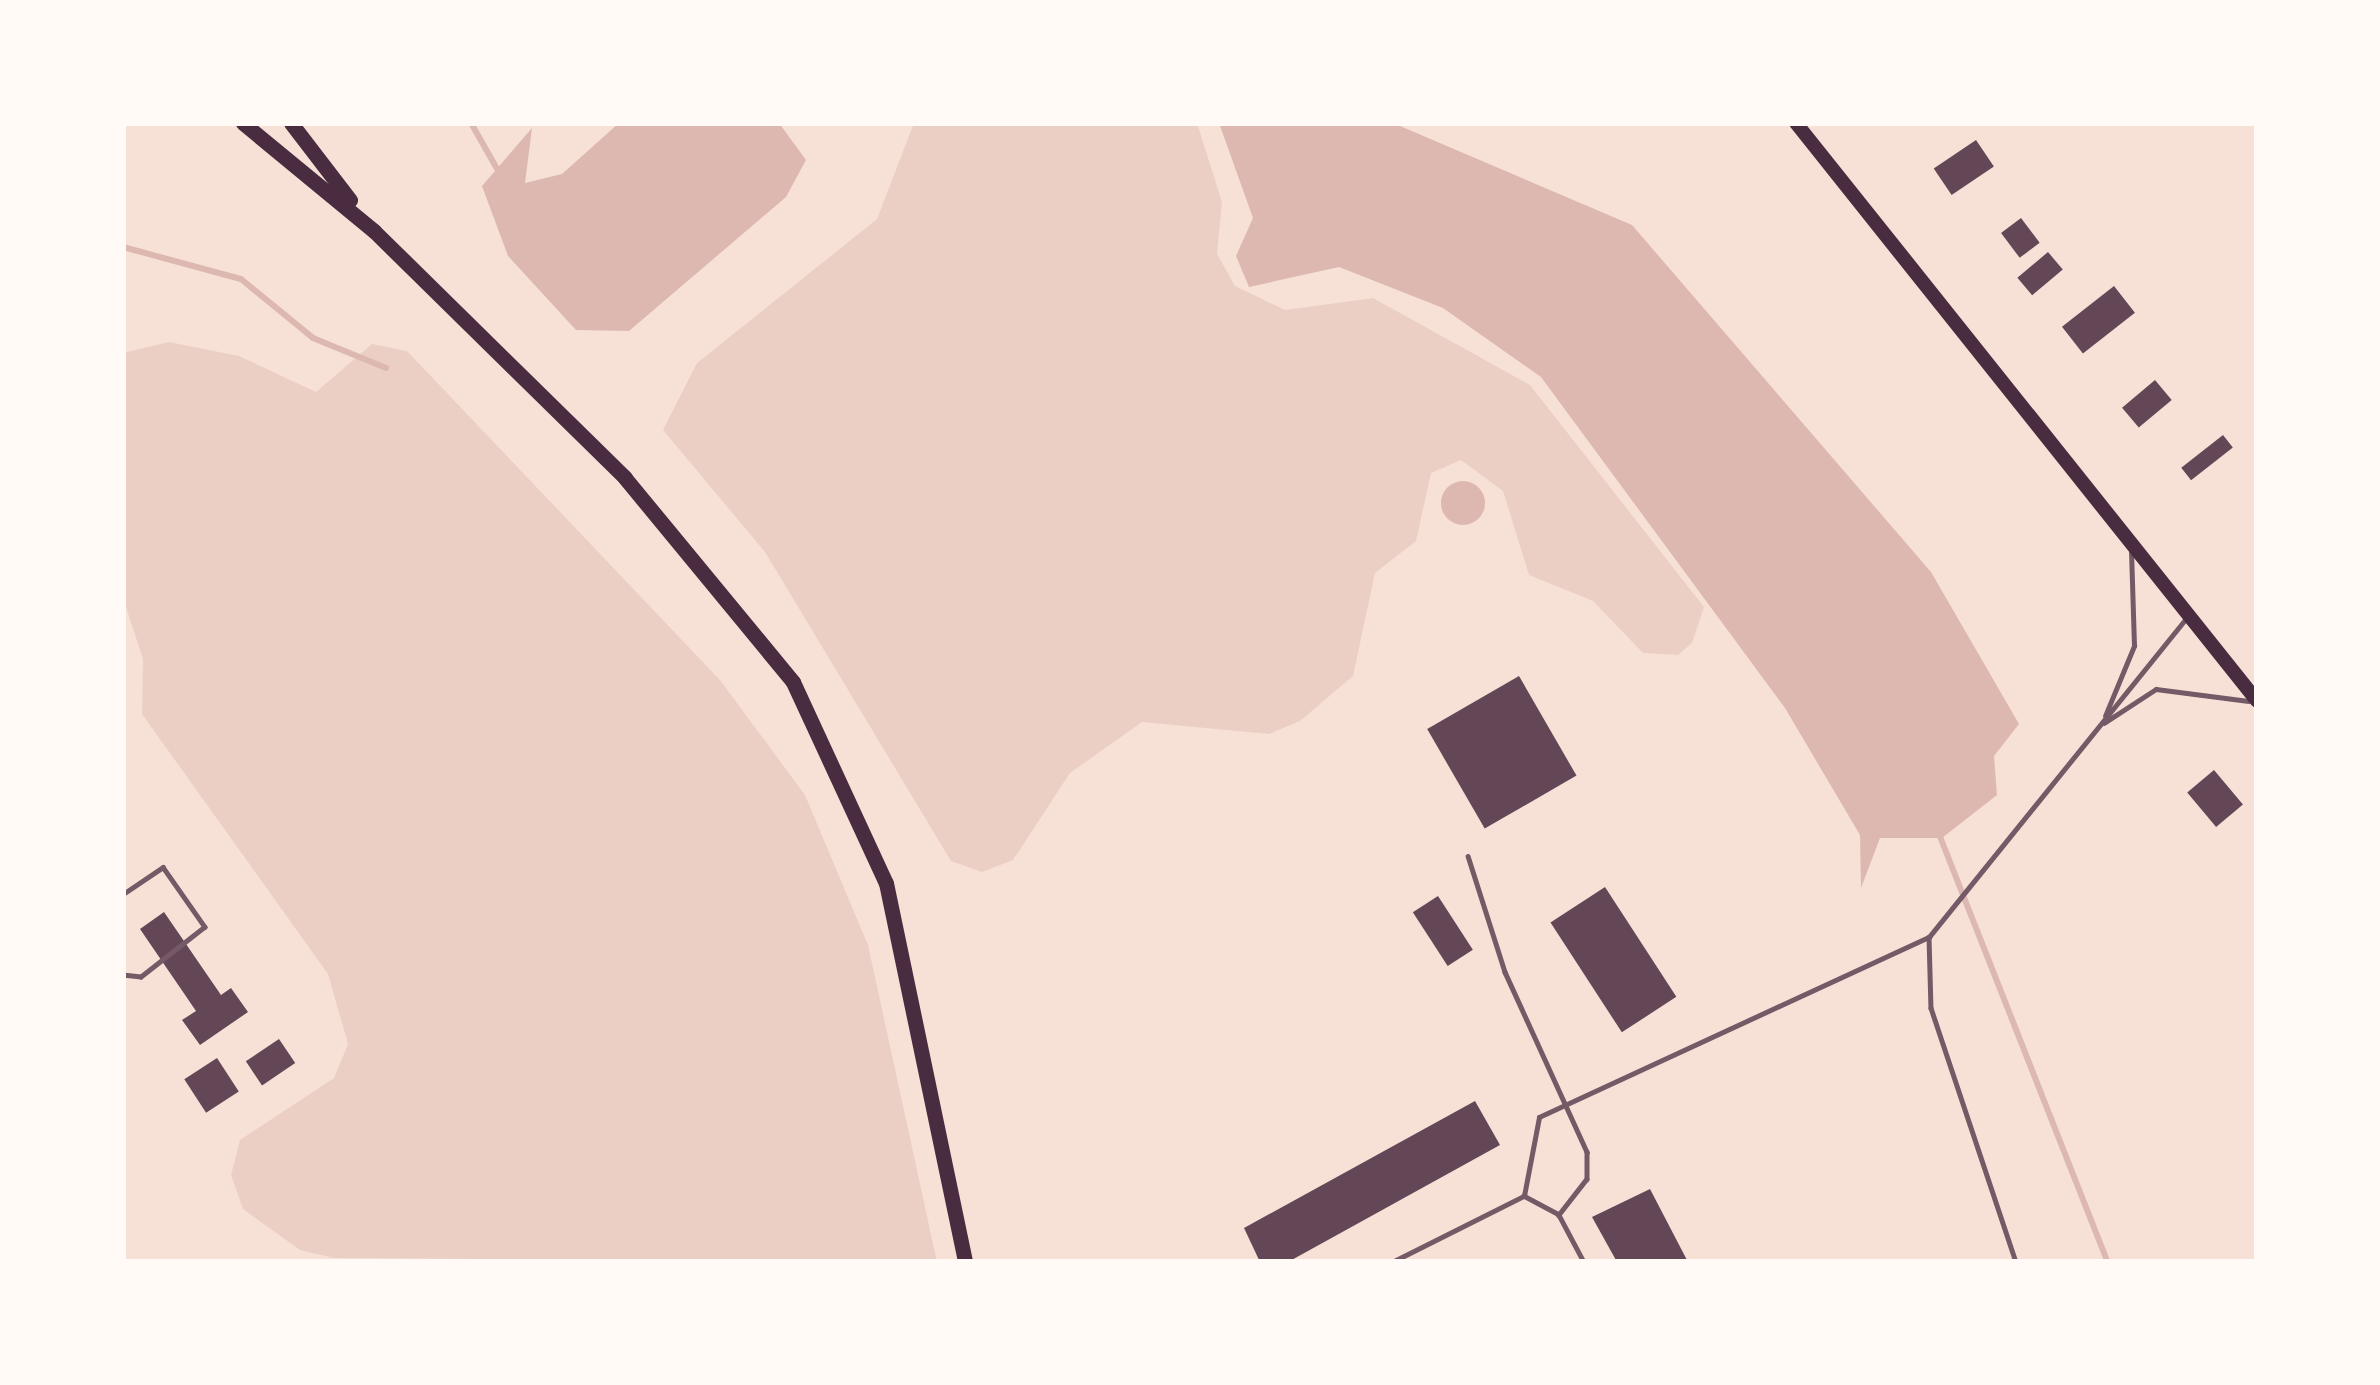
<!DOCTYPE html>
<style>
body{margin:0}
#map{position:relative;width:2380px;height:1385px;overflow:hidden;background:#f7e1d7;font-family:"Golos Text",sans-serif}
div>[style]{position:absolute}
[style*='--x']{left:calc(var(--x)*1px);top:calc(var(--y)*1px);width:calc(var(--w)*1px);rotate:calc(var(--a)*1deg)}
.green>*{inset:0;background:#ebcfc5}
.water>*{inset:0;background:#dcb8b0}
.round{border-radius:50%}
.stream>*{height:6px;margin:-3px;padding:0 3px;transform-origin:3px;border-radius:3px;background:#dcb8b0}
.building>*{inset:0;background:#644757;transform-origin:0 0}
.service>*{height:4.5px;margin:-2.25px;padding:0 2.25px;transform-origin:2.25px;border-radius:2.25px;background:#755966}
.secondary>*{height:14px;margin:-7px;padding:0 7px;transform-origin:7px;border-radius:7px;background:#4a2c40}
.trunk>*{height:15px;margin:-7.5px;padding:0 7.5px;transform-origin:7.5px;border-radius:7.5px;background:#4a2c40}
span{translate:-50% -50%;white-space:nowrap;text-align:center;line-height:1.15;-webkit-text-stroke:9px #fffaf5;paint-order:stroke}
.frame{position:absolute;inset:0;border:126px solid #fffaf5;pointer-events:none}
</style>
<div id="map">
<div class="green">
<i style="clip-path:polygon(914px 123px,1197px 123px,1222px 202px,1217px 254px,1235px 286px,1285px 310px,1373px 298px,1530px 385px,1704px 607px,1692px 643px,1678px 655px,1643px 653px,1593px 601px,1529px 575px,1503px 491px,1461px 460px,1431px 473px,1416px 541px,1375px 573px,1353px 676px,1300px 721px,1269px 734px,1142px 722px,1070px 773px,1013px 860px,982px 872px,951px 861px,765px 552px,663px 430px,697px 363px,877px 219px)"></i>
<i style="clip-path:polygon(169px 342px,239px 356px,316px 392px,372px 344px,407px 351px,720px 680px,805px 795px,868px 945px,937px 1262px,334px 1258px,300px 1250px,243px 1209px,231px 1175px,240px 1140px,334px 1078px,348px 1044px,328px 974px,142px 714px,143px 659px,123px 598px,123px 353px)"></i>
</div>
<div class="water">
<i style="clip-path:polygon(619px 123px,779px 123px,806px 160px,786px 197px,629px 331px,576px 330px,508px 256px,482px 186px,532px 128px,525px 183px,562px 174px)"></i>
<i style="clip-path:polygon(1393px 123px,1632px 225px,1931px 572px,2019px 724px,1994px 756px,1997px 795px,1942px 838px,1880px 838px,1861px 888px,1860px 835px,1785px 708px,1541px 377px,1443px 308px,1339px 267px,1249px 287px,1236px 256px,1253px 218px,1219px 123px)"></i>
<i class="round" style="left:1441px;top:481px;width:44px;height:44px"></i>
</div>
<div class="stream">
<i style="--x:471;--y:123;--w:56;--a:60.3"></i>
<i style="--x:123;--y:247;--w:122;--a:15.2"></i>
<i style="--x:241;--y:279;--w:93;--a:39.3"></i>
<i style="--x:313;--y:338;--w:79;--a:22.3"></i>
<i style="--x:1939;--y:834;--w:460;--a:68.5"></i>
</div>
<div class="building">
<i style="left:1976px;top:140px;width:32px;height:51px;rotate:56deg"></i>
<i style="left:2021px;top:218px;width:31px;height:25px;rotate:53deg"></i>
<i style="left:2048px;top:252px;width:23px;height:40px;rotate:50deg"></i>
<i style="left:2114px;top:286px;width:34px;height:66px;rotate:52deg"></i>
<i style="left:2155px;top:380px;width:26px;height:43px;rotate:50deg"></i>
<i style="left:2223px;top:435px;width:16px;height:53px;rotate:52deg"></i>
<i style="left:1519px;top:676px;width:115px;height:106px;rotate:60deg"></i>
<i style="left:2214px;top:770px;width:45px;height:35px;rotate:50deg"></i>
<i style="left:1605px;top:887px;width:131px;height:65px;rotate:57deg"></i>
<i style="left:1438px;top:896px;width:64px;height:30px;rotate:57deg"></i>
<i style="clip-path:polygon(164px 912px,221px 995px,231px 988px,248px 1012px,200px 1045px,182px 1020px,196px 1011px,140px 929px)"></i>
<i style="left:279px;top:1039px;width:29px;height:40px;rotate:56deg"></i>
<i style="left:217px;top:1058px;width:40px;height:39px;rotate:57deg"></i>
<i style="clip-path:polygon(1475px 1101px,1500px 1145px,1288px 1262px,1260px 1262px,1244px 1228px)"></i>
<i style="clip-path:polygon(1650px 1189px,1688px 1262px,1617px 1262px,1592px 1217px)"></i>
</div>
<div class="service">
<i style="--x:2105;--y:716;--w:76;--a:-67.5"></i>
<i style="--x:2134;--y:646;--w:93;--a:-91.8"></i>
<i style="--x:2104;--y:723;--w:62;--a:-33.2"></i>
<i style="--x:2156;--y:689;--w:93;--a:7.4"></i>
<i style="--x:1468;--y:856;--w:122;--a:72.3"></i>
<i style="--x:1505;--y:972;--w:198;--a:65.5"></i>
<i style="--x:1587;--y:1152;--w:27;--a:90"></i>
<i style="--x:1587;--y:1179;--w:46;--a:127.9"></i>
<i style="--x:1559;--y:1215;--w:40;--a:-152"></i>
<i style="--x:123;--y:894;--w:48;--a:-34"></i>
<i style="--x:163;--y:867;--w:73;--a:55"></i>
<i style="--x:205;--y:927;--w:81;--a:142"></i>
<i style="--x:141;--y:977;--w:18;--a:-174"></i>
<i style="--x:1929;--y:937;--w:71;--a:88.4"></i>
<i style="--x:1931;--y:1008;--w:268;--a:71.5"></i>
<i style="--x:1559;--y:1215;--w:53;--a:62"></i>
<i style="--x:1392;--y:1262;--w:148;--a:-26.6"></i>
<i style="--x:1524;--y:1196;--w:80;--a:-79.2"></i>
<i style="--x:1539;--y:1117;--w:430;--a:-24.8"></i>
<i style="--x:1929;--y:937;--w:409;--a:-51.1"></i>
</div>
<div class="secondary">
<i style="--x:1796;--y:123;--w:739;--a:51.42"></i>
</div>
<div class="trunk">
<i style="--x:243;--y:123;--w:170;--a:39.5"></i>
<i style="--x:374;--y:231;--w:352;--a:44.5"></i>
<i style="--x:625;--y:478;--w:264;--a:50.5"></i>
<i style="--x:793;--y:682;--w:221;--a:65.2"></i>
<i style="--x:886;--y:883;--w:387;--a:78.2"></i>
<i style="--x:291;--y:123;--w:97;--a:52.5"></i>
</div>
<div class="frame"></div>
</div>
